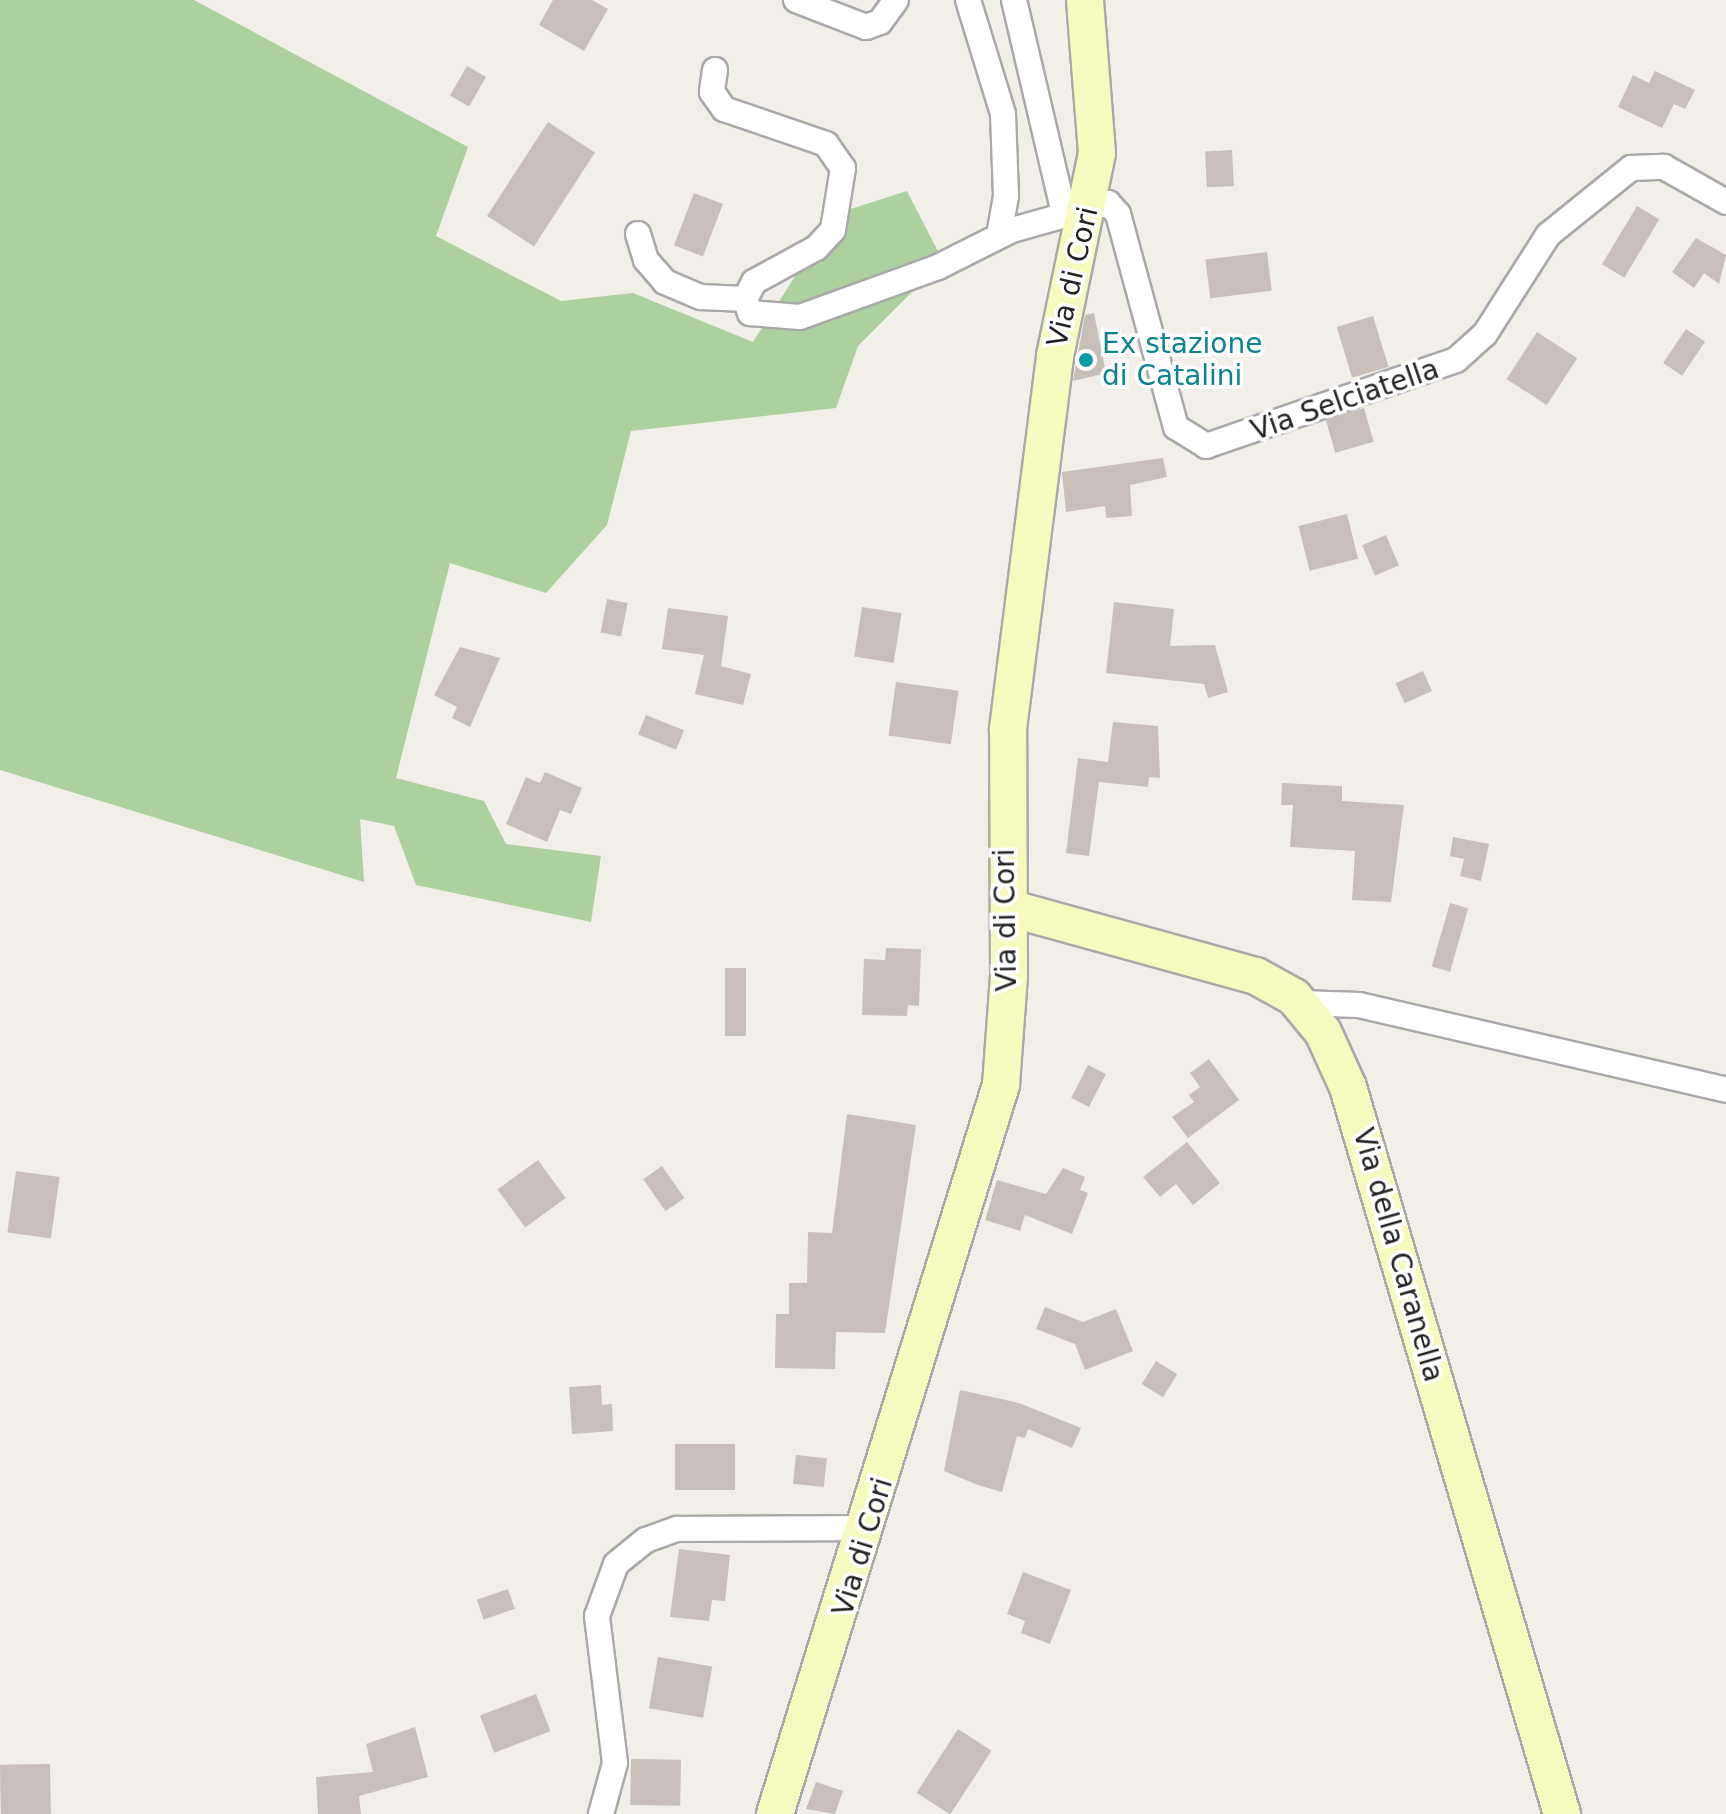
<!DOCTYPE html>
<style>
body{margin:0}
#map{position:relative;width:1726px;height:1814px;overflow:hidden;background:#f2efe9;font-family:"DejaVu Sans",sans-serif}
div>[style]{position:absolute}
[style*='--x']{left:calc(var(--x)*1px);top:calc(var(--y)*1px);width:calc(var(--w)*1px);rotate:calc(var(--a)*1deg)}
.forest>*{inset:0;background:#add19e}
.building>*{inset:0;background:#c7bfb8;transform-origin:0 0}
.roads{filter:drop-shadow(2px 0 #a9a9a9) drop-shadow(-2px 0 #a9a9a9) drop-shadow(0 2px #a9a9a9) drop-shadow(0 -2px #a9a9a9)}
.street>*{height:24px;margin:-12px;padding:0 12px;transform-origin:12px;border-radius:12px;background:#fff}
.secondary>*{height:36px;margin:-18px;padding:0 18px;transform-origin:18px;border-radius:18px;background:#f7fabf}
.dots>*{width:22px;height:22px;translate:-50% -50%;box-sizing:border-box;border:4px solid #fff;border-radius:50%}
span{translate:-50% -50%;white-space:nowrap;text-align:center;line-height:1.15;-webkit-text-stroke:7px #fff;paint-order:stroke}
.street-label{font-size:28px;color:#222}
.culture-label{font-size:28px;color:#0d838f}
.left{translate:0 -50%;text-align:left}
</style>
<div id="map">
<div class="forest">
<i style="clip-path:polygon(0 0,194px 0,468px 147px,436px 236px,561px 301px,633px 293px,753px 342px,835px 214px,907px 191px,943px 261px,858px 346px,836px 408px,631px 431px,607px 525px,546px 593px,450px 563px,396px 778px,484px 801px,506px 844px,601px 856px,591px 922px,416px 885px,394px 826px,360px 819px,364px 882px,0 770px)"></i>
</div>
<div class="building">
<i style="clip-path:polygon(553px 0,592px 0,608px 9px,584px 51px,539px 25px)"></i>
<i style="left:467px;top:66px;width:22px;height:34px;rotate:30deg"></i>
<i style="clip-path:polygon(1655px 71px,1695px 90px,1685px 109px,1674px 104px,1662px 128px,1618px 107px,1633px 75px,1649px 83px)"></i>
<i style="left:548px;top:122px;width:56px;height:112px;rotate:33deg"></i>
<i style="left:1232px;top:150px;width:36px;height:27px;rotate:87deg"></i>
<i style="left:694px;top:193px;width:31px;height:56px;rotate:21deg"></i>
<i style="left:1637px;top:206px;width:26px;height:68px;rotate:31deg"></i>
<i style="clip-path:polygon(1696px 238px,1726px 255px,1719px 284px,1704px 273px,1694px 288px,1672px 272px)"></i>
<i style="left:1267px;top:252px;width:39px;height:62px;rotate:83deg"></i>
<i style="clip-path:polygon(1094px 313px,1106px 373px,1073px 381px,1085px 315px)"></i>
<i style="left:1373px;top:316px;width:53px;height:38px;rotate:73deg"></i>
<i style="left:1686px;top:329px;width:23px;height:41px;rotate:34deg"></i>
<i style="left:1537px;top:332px;width:48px;height:56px;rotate:33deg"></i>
<i style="left:1364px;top:408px;width:35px;height:40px;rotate:74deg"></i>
<i style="clip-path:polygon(1163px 458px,1167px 477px,1130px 485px,1132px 516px,1106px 518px,1105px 506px,1066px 512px,1062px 472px)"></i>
<i style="left:1347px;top:514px;width:46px;height:50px;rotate:76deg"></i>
<i style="left:1386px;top:535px;width:33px;height:26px;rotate:67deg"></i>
<i style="left:607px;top:599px;width:21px;height:34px;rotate:11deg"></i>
<i style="clip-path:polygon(1114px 602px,1174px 609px,1170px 646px,1215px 645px,1228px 692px,1208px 698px,1204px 684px,1106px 673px)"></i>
<i style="left:862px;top:607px;width:40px;height:50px;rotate:9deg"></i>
<i style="clip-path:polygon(668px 608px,728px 616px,721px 666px,751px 674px,743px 705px,695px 694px,704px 655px,662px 649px)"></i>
<i style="clip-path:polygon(460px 647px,500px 658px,470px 727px,452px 718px,457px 707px,434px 695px)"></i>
<i style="left:1423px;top:671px;width:22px;height:30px;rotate:66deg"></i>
<i style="left:896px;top:682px;width:63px;height:54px;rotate:8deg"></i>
<i style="left:646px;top:715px;width:41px;height:21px;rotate:22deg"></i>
<i style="clip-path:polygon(1113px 722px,1158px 726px,1160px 778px,1149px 777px,1148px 787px,1099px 782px,1089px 856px,1066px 853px,1078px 758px,1108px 762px)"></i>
<i style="clip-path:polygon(545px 772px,582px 788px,571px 814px,560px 810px,547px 842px,506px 824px,526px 777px,540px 783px)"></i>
<i style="clip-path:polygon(1282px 783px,1342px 786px,1342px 801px,1404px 805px,1391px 902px,1352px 900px,1355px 851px,1290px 847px,1293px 805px,1281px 805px)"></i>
<i style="clip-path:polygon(1453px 837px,1489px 844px,1481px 881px,1460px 876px,1464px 859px,1450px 856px)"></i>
<i style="left:1450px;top:903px;width:19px;height:66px;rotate:16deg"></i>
<i style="clip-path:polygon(886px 948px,921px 949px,919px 1006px,908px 1005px,907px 1016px,862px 1015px,864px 959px,885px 960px)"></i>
<i style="left:725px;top:968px;width:21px;height:68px"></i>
<i style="clip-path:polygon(1209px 1059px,1239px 1100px,1188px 1138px,1172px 1117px,1194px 1102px,1189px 1095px,1200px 1087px,1190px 1073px)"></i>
<i style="left:1088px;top:1065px;width:20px;height:37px;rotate:27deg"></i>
<i style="clip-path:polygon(847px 1114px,916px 1125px,885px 1333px,836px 1332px,835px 1369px,775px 1368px,776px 1314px,789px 1314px,789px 1283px,807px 1283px,808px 1232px,832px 1233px)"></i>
<i style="clip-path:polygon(1187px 1142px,1220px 1183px,1193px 1205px,1176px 1184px,1160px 1197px,1143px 1177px)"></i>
<i style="left:538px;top:1160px;width:47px;height:50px;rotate:54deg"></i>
<i style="left:662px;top:1166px;width:39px;height:23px;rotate:55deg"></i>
<i style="clip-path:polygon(1063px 1168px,1085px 1177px,1080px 1190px,1088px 1193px,1072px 1234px,1025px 1215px,1020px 1231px,985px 1220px,997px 1180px,1046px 1194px)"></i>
<i style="left:16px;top:1171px;width:44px;height:62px;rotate:8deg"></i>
<i style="clip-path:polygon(1045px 1307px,1083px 1322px,1116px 1309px,1133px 1351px,1085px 1370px,1075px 1344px,1036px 1329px)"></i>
<i style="left:1156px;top:1361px;width:25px;height:27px;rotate:32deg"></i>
<i style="clip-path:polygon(601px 1385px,602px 1405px,612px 1404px,613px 1431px,572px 1434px,569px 1387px)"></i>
<i style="clip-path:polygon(960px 1390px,1019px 1403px,1081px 1428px,1072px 1448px,1028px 1429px,1025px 1438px,1017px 1436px,1002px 1492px,978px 1485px,944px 1471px)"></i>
<i style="left:735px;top:1444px;width:46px;height:60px;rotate:90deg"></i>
<i style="left:796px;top:1455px;width:31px;height:29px;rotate:6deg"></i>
<i style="clip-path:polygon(679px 1549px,730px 1555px,725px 1601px,712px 1600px,709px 1621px,670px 1617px)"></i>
<i style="clip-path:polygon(1023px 1572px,1071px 1590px,1050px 1644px,1021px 1633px,1025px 1621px,1007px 1614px)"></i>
<i style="left:508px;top:1589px;width:21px;height:33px;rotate:71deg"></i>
<i style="left:658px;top:1657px;width:55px;height:52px;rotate:10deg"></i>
<i style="left:536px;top:1694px;width:40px;height:60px;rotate:69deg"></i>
<i style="clip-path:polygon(415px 1727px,428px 1777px,359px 1796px,361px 1814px,318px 1814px,316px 1777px,373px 1772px,366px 1744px)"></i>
<i style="left:958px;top:1729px;width:40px;height:76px;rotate:33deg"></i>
<i style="left:631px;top:1759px;width:50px;height:46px;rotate:1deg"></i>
<i style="left:50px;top:1764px;width:50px;height:50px;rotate:89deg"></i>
<i style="clip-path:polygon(816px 1782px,843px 1791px,835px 1814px,806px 1809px)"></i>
</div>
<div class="roads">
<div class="street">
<i style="--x:796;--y:0;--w:75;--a:21.1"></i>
<i style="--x:866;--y:27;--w:15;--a:-20"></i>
<i style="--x:880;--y:22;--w:27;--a:-54"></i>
<i style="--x:968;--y:0;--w:119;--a:72.9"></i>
<i style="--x:1003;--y:114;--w:82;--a:87.9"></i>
<i style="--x:1006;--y:196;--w:40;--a:100"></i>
<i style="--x:1014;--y:0;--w:220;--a:76.8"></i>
<i style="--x:715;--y:70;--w:22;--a:98"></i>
<i style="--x:712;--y:92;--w:21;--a:55"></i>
<i style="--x:724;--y:109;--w:108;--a:18.9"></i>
<i style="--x:826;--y:144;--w:29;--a:55"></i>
<i style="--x:843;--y:168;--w:63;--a:99.2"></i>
<i style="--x:833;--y:230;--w:25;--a:133"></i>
<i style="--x:816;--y:248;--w:71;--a:151.3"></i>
<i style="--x:754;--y:282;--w:19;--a:118"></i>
<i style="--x:745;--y:299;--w:15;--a:70"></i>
<i style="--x:750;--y:313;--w:50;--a:4.6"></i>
<i style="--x:800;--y:317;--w:147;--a:-19.9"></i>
<i style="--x:938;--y:267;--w:83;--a:-26.6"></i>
<i style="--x:1012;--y:230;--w:100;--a:-15.7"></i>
<i style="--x:1108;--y:203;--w:15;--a:48"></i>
<i style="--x:1118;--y:214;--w:221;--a:74.8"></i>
<i style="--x:1176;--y:427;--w:36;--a:32"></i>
<i style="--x:1206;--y:446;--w:264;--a:-19"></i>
<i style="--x:1456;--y:360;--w:39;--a:-42"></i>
<i style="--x:1485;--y:334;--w:117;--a:-57.5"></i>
<i style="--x:1548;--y:235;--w:107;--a:-38.9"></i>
<i style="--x:1631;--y:168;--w:33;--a:-2"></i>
<i style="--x:1664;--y:167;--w:71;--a:29.4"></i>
<i style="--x:638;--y:234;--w:27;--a:73"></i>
<i style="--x:646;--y:260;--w:29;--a:49"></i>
<i style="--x:665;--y:282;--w:39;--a:23"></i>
<i style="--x:701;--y:297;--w:44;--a:2.6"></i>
<i style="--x:1300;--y:1003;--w:59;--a:1.9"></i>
<i style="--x:1359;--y:1005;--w:377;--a:13"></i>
<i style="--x:601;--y:1814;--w:53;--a:-74.6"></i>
<i style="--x:615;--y:1763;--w:148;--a:-97"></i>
<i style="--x:597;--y:1616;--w:55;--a:-69.9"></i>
<i style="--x:616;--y:1564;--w:38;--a:-39"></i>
<i style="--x:646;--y:1540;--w:33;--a:-20"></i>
<i style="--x:677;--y:1529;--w:192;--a:-0.3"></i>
</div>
<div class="secondary">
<i style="--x:1009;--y:908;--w:256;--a:15.4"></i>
<i style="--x:1256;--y:976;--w:43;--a:28.9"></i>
<i style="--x:1294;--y:997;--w:45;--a:50.4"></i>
<i style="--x:1323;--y:1032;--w:60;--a:65.6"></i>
<i style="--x:1348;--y:1087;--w:758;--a:73.6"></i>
<i style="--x:775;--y:1814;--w:763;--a:-72.78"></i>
<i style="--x:1001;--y:1085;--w:108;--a:-85.8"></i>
<i style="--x:1009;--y:977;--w:248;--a:-90.2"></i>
<i style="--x:1008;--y:729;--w:376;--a:-82.8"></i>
<i style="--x:1055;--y:356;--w:207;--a:-78.3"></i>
<i style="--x:1097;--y:153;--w:153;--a:-94.5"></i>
</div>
</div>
<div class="dots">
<i style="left:1086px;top:360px;background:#0f9aa8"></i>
</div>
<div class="street-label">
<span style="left:1073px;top:277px;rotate:-77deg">Via di Cori</span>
<span style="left:1345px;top:400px;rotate:-19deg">Via Selciatella</span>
<span style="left:1006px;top:920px;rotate:-91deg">Via di Cori</span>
<span style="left:1398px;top:1255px;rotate:74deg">Via della Caranella</span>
<span style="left:863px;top:1547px;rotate:-73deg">Via di Cori</span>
</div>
<div class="culture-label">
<span class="left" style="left:1102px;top:360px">Ex stazione<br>di Catalini</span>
</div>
</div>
